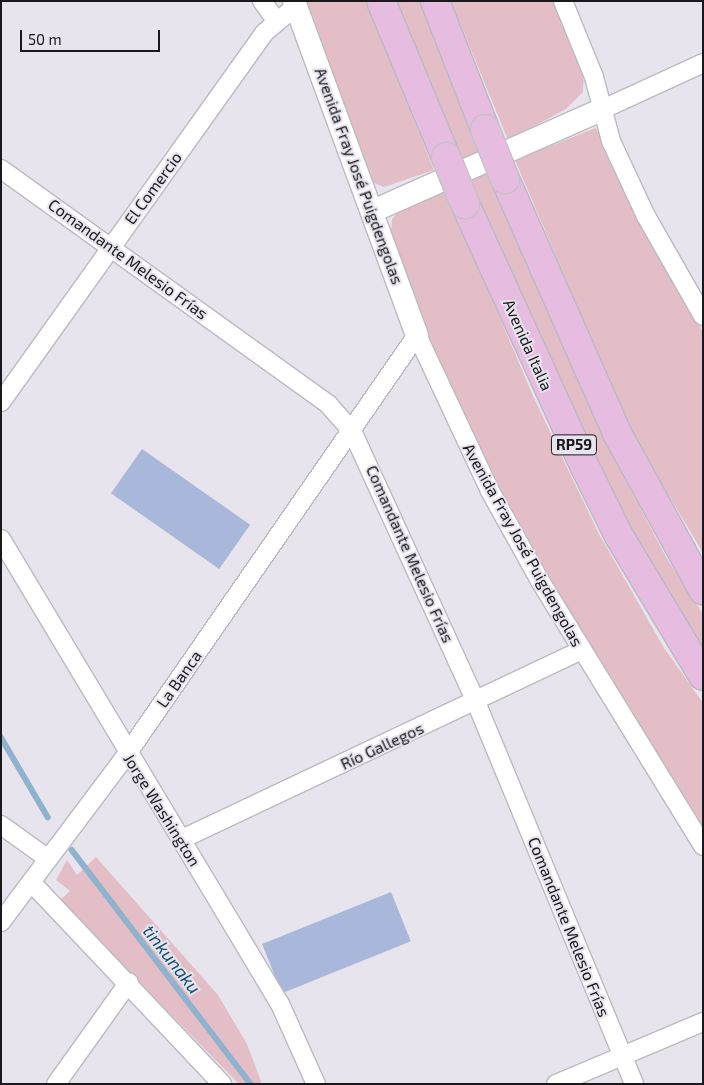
<!DOCTYPE html>
<meta charset="utf-8">
<style>
body{margin:0}
#map{position:relative;width:704px;height:1085px;overflow:hidden;background:#e7e4ed;font-family:"Exo 2",sans-serif}
div>[style]{position:absolute}
[style*='--x']{left:calc(var(--x)*1px);top:calc(var(--y)*1px);width:calc(var(--w)*1px);rotate:calc(var(--a)*1deg)}
.green>*{inset:0;background:#e4bec7}
.stream>*{height:5.5px;margin:-2.75px;padding:0 2.75px;transform-origin:2.75px;border-radius:2.75px;background:#8fb3cc}
.building>*{inset:0;background:#a9b7da;transform-origin:0 0}
.roads{filter:drop-shadow(1px 0 #bbb9c2) drop-shadow(-1px 0 #bbb9c2) drop-shadow(0 1px #bbb9c2) drop-shadow(0 -1px #bbb9c2)}
.minor>*{height:18px;margin:-9px;padding:0 9px;transform-origin:9px;border-radius:9px;background:#fff}
.tertiary>*{height:22px;margin:-11px;padding:0 11px;transform-origin:11px;border-radius:11px;background:#fff}
.primary>*{height:28px;margin:-14px;padding:0 14px;transform-origin:14px;border-radius:14px;background:#e6bce1}
.bridges{filter:drop-shadow(1px 0 #c3c3c4) drop-shadow(-1px 0 #c3c3c4) drop-shadow(0 1px #c3c3c4) drop-shadow(0 -1px #c3c3c4)}
.primary-bridge>*{height:28px;margin:-14px;padding:0 14px;transform-origin:14px;border-radius:14px;background:#e6bce1}
span{translate:-50% -50%;white-space:nowrap;text-align:center;line-height:1.15;-webkit-text-stroke:4px #e7e4ed;paint-order:stroke}
.shield-label span{padding:1px 4px;background:#e7e4ed;border:1px solid;border-radius:4px;-webkit-text-stroke-width:0}
.shield-label{font-size:15px;color:#19181c;font-weight:700}
.street-label{font-size:16px;color:#19181c}
.water-label{font-size:18px;color:#125172;font-style:italic}
.frame{position:absolute;inset:0;border:2px solid #19181c;pointer-events:none}
.scale{position:absolute;left:20px;top:30px;width:140px;height:22px;box-sizing:border-box;border:2px solid #19181c;border-top:0;padding-left:6px;font-size:15px;line-height:18px;white-space:nowrap;color:#19181c;-webkit-text-stroke:4px #e7e4ed;paint-order:stroke}
</style>
<div id="map">
<div class="green">
<i style="clip-path:polygon(306px 1px,366px 1px,434px 170px,384px 187px,374px 183px)"></i>
<i style="clip-path:polygon(397px 1px,421px 1px,600px 431px,666px 557px,703px 614px,703px 658px,640px 557px,553px 379px)"></i>
<i style="clip-path:polygon(451px 1px,558px 1px,584px 65px,583px 92px,566px 109px,508px 140px)"></i>
<i style="clip-path:polygon(596px 128px,652px 243px,703px 332px,703px 553px,630px 430px,515px 160px)"></i>
<i style="clip-path:polygon(447px 192px,533px 396px,599px 534px,664px 648px,703px 703px,703px 833px,492px 481px,445px 384px,391px 233px,392px 219px,400px 210px)"></i>
<i style="clip-path:polygon(96px 857px,218px 995px,247px 1044px,262px 1084px,239px 1084px,59px 901px,70px 891px,56px 880px,67px 860px,77px 875px)"></i>
</div>
<div class="stream">
<i style="--x:1;--y:737;--w:93;--a:59.6"></i>
<i style="--x:72;--y:850;--w:295;--a:52.6"></i>
</div>
<div class="building">
<i style="left:142px;top:449px;width:132px;height:54px;rotate:35deg"></i>
<i style="left:391px;top:892px;width:53px;height:139px;rotate:68deg"></i>
</div>
<div class="roads">
<div class="minor">
<i style="--x:262;--y:1;--w:24;--a:54"></i>
<i style="--x:563;--y:1;--w:82;--a:67.8"></i>
<i style="--x:594;--y:77;--w:66;--a:75.1"></i>
<i style="--x:611;--y:141;--w:83;--a:65"></i>
<i style="--x:646;--y:216;--w:115;--a:60.3"></i>
<i style="--x:601;--y:110;--w:112;--a:-24.7"></i>
<i style="--x:1;--y:169;--w:404;--a:35.7"></i>
<i style="--x:329;--y:405;--w:37;--a:49"></i>
<i style="--x:353;--y:433;--w:296;--a:65.4"></i>
<i style="--x:476;--y:702;--w:413;--a:67.5"></i>
<i style="--x:417;--y:335;--w:172;--a:64.9"></i>
<i style="--x:490;--y:491;--w:103;--a:60.9"></i>
<i style="--x:540;--y:581;--w:311;--a:58.4"></i>
<i style="--x:1;--y:402;--w:453;--a:-54.5"></i>
<i style="--x:264;--y:33;--w:42;--a:-40.2"></i>
<i style="--x:1;--y:539;--w:542;--a:59.04"></i>
<i style="--x:280;--y:1004;--w:88;--a:65.8"></i>
<i style="--x:1;--y:825;--w:57;--a:35.7"></i>
<i style="--x:182;--y:839;--w:441;--a:-25.3"></i>
<i style="--x:31;--y:882;--w:278;--a:46.6"></i>
<i style="--x:1;--y:922;--w:210;--a:-53.1"></i>
<i style="--x:127;--y:754;--w:510;--a:-55.31"></i>
<i style="--x:56;--y:1084;--w:125;--a:-54.4"></i>
<i style="--x:556;--y:1084;--w:160;--a:-22.9"></i>
</div>
<div class="tertiary">
<i style="--x:294;--y:1;--w:356;--a:69.8"></i>
<i style="--x:373;--y:211;--w:249;--a:-23.9"></i>
</div>
<div class="primary">
<i style="--x:381;--y:1;--w:169;--a:67.4"></i>
<i style="--x:435;--y:1;--w:137;--a:68.7"></i>
<i style="--x:505;--y:179;--w:278;--a:66.2"></i>
<i style="--x:617;--y:433;--w:179;--a:61.3"></i>
<i style="--x:465;--y:204;--w:289;--a:65.5"></i>
<i style="--x:585;--y:467;--w:77;--a:63.8"></i>
<i style="--x:619;--y:536;--w:163;--a:59"></i>
</div>
</div>
<div class="bridges">
<div class="primary-bridge">
<i style="--x:485;--y:129;--w:54;--a:68.2"></i>
<i style="--x:446;--y:157;--w:51;--a:68"></i>
</div>
</div>
<div class="shield-label">
<span style="left:574px;top:445px">RP59</span>
</div>
<div class="street-label">
<span style="left:359px;top:176px;rotate:70deg">Avenida Fray José Puigdengolas</span>
<span style="left:153px;top:188px;rotate:-54deg">El Comercio</span>
<span style="left:128px;top:259px;rotate:36deg">Comandante Melesio Frías</span>
<span style="left:528px;top:345px;rotate:66deg">Avenida Italia</span>
<span style="left:523px;top:545px;rotate:61deg">Avenida Fray José Puigdengolas</span>
<span style="left:410px;top:554px;rotate:66deg">Comandante Melesio Frías</span>
<span style="left:179px;top:679px;rotate:-55deg">La Banca</span>
<span style="left:382px;top:746px;rotate:-25deg">Río Gallegos</span>
<span style="left:162px;top:810px;rotate:58deg">Jorge Washington</span>
<span style="left:569px;top:927px;rotate:68deg">Comandante Melesio Frías</span>
</div>
<div class="water-label">
<span style="left:172px;top:959px;rotate:52deg">tinkunaku</span>
</div>
<div class="frame"></div>
<div class="scale">50 m</div>
</div>
